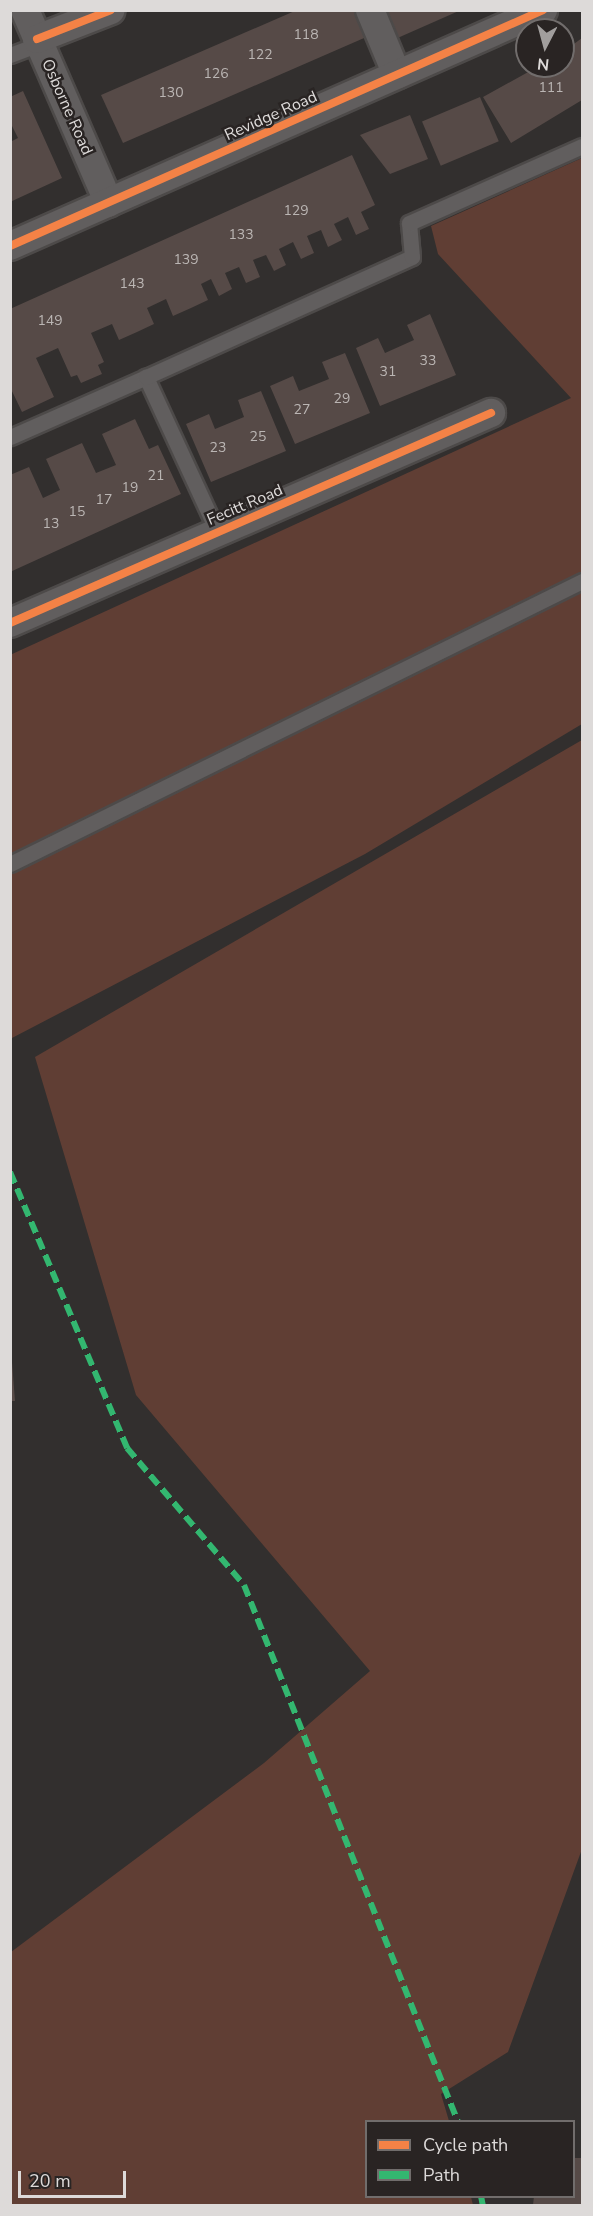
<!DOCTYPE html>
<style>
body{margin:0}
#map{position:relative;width:593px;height:2216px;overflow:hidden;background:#322f2e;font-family:"Nunito Sans",sans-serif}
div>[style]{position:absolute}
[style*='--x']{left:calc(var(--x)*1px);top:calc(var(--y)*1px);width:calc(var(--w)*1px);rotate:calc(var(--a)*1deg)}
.green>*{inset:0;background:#603e34}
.building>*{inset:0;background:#564a47;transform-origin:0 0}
.roads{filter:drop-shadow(2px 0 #4d4a49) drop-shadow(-2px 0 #4d4a49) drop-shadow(0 2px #4d4a49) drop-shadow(0 -2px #4d4a49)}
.service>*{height:15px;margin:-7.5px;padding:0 7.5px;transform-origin:7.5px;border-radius:7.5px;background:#615e5e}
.minor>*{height:28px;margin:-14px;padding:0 14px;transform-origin:14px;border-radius:14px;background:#615e5e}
.quiet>*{height:6px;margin-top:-3px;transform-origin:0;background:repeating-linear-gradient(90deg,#33b770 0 12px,transparent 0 18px)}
.cycleway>*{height:8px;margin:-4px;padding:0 4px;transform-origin:4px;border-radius:4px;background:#f48246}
span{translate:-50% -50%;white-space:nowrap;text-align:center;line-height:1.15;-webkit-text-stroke:5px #292423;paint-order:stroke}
.number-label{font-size:14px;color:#bbb6b4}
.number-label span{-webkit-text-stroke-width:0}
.street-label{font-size:16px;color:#dddad9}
.frame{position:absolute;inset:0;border:12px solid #dddad9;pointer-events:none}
.legend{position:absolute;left:365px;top:2120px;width:210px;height:78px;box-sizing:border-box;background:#292423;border:2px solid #716d6c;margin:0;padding:8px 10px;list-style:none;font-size:18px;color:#dddad9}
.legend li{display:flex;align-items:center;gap:12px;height:30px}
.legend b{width:30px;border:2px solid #716d6c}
.north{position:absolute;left:515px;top:18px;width:60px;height:60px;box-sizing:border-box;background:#292423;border:2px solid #716d6c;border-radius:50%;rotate:186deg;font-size:16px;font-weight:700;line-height:24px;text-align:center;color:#dddad9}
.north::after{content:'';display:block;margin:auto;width:21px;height:27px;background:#a19e9d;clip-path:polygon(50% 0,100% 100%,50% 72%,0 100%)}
.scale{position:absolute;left:18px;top:2171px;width:108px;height:27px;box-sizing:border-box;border:3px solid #dddad9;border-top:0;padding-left:8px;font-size:18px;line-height:21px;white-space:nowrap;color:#dddad9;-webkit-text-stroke:4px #292423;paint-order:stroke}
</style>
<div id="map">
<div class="green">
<i style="clip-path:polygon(582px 158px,582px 724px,365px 854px,12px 1038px,10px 655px,571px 398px,438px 254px,431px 226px)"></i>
<i style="clip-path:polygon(582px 740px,582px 1849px,508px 2052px,441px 2094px,449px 2121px,366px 2122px,366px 2196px,471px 2197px,473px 2205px,11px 2205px,11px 1952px,264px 1763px,370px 1671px,136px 1395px,35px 1057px)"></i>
</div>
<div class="building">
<i style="clip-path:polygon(297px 10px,360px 10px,371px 35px,123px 143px,101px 95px)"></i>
<i style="clip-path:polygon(381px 10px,461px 10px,393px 40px)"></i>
<i style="clip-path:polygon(582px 38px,582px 100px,511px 143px,483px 97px,539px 66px,563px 66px,563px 52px)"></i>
<i style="clip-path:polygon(23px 91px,62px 178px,10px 202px,10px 142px,18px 138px,10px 122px,10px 97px)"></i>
<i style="left:480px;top:97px;width:48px;height:63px;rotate:67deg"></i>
<i style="clip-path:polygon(410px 115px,428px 159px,390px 174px,360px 135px)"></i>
<i style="clip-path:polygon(352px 155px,375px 205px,361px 212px,369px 229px,356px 235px,348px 217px,334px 224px,342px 240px,328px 247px,321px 230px,307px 236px,314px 253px,301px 259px,293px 242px,279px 249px,286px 265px,274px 271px,266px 255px,253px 260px,260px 277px,246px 283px,239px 267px,225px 273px,232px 289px,219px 296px,211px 279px,201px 284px,208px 300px,191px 308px,173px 316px,166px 299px,147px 308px,154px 324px,137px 332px,119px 340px,112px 324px,91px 333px,104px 362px,98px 365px,102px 374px,81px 383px,77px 375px,71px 377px,58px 348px,36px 358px,54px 397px,22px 412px,10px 387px,10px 309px)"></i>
<i style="clip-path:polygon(430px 314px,456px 375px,380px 406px,356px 348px,378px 338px,385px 353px,414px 340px,407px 325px)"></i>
<i style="clip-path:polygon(345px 353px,370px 413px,295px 444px,270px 386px,293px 376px,299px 391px,329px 379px,322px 362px)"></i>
<i style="clip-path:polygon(261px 391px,286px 451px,211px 482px,186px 424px,209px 414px,215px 429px,244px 417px,238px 400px)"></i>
<i style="clip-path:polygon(135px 419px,149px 449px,158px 445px,181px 494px,10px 572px,10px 475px,29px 467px,43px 498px,60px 490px,46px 459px,82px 443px,96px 473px,116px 465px,102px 434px)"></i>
<i style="clip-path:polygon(10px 1362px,12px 1362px,15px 1401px,10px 1401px)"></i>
<i style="clip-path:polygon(574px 2158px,582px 2158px,581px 2205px,533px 2205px,534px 2196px,574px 2196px)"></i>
</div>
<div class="roads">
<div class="service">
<i style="--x:10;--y:55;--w:31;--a:-21"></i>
<i style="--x:10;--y:437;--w:149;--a:-23.8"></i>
<i style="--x:217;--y:531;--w:170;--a:-114.8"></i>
<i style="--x:146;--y:377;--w:292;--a:-24.3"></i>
<i style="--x:412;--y:257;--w:34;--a:-95"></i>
<i style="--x:409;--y:223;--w:189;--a:-24"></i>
<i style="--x:10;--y:864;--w:638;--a:-26.32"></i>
</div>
<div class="minor">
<i style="--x:25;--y:10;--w:210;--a:66.5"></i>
<i style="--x:370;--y:10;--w:70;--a:67.4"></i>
<i style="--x:37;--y:39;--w:79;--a:-21.4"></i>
<i style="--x:10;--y:246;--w:583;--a:-23.88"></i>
<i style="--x:10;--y:623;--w:525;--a:-23.59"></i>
</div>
</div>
<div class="quiet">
<i style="--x:10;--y:1172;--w:300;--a:67"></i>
<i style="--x:127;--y:1448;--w:180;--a:49.5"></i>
<i style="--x:244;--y:1585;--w:578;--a:68.27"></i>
<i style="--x:481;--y:2196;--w:10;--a:79"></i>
</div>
<div class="cycleway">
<i style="--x:37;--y:39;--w:79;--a:-21.4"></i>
<i style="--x:10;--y:246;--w:583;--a:-23.88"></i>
<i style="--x:10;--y:623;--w:525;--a:-23.59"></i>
</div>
<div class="number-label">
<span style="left:306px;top:35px">118</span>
<span style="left:260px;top:55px">122</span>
<span style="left:216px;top:74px">126</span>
<span style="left:551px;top:88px">111</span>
<span style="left:171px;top:93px">130</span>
<span style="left:296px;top:211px">129</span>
<span style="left:241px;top:235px">133</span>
<span style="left:186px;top:260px">139</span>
<span style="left:132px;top:284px">143</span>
<span style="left:50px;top:321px">149</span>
<span style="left:428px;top:361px">33</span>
<span style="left:388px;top:372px">31</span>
<span style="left:342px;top:399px">29</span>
<span style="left:302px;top:410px">27</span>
<span style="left:258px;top:437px">25</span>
<span style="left:218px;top:448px">23</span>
<span style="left:156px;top:476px">21</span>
<span style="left:130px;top:488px">19</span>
<span style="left:104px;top:500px">17</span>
<span style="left:77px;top:512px">15</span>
<span style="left:51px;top:524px">13</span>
</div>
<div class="street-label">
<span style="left:67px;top:107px;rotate:66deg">Osborne Road</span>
<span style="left:271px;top:116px;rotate:-24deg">Revidge Road</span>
<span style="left:245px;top:505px;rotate:-23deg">Fecitt Road</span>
</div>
<div class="frame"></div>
<ul class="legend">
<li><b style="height:8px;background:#f48246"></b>Cycle path</li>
<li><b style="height:8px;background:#33b770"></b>Path</li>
</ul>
<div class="north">N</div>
<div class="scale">20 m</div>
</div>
